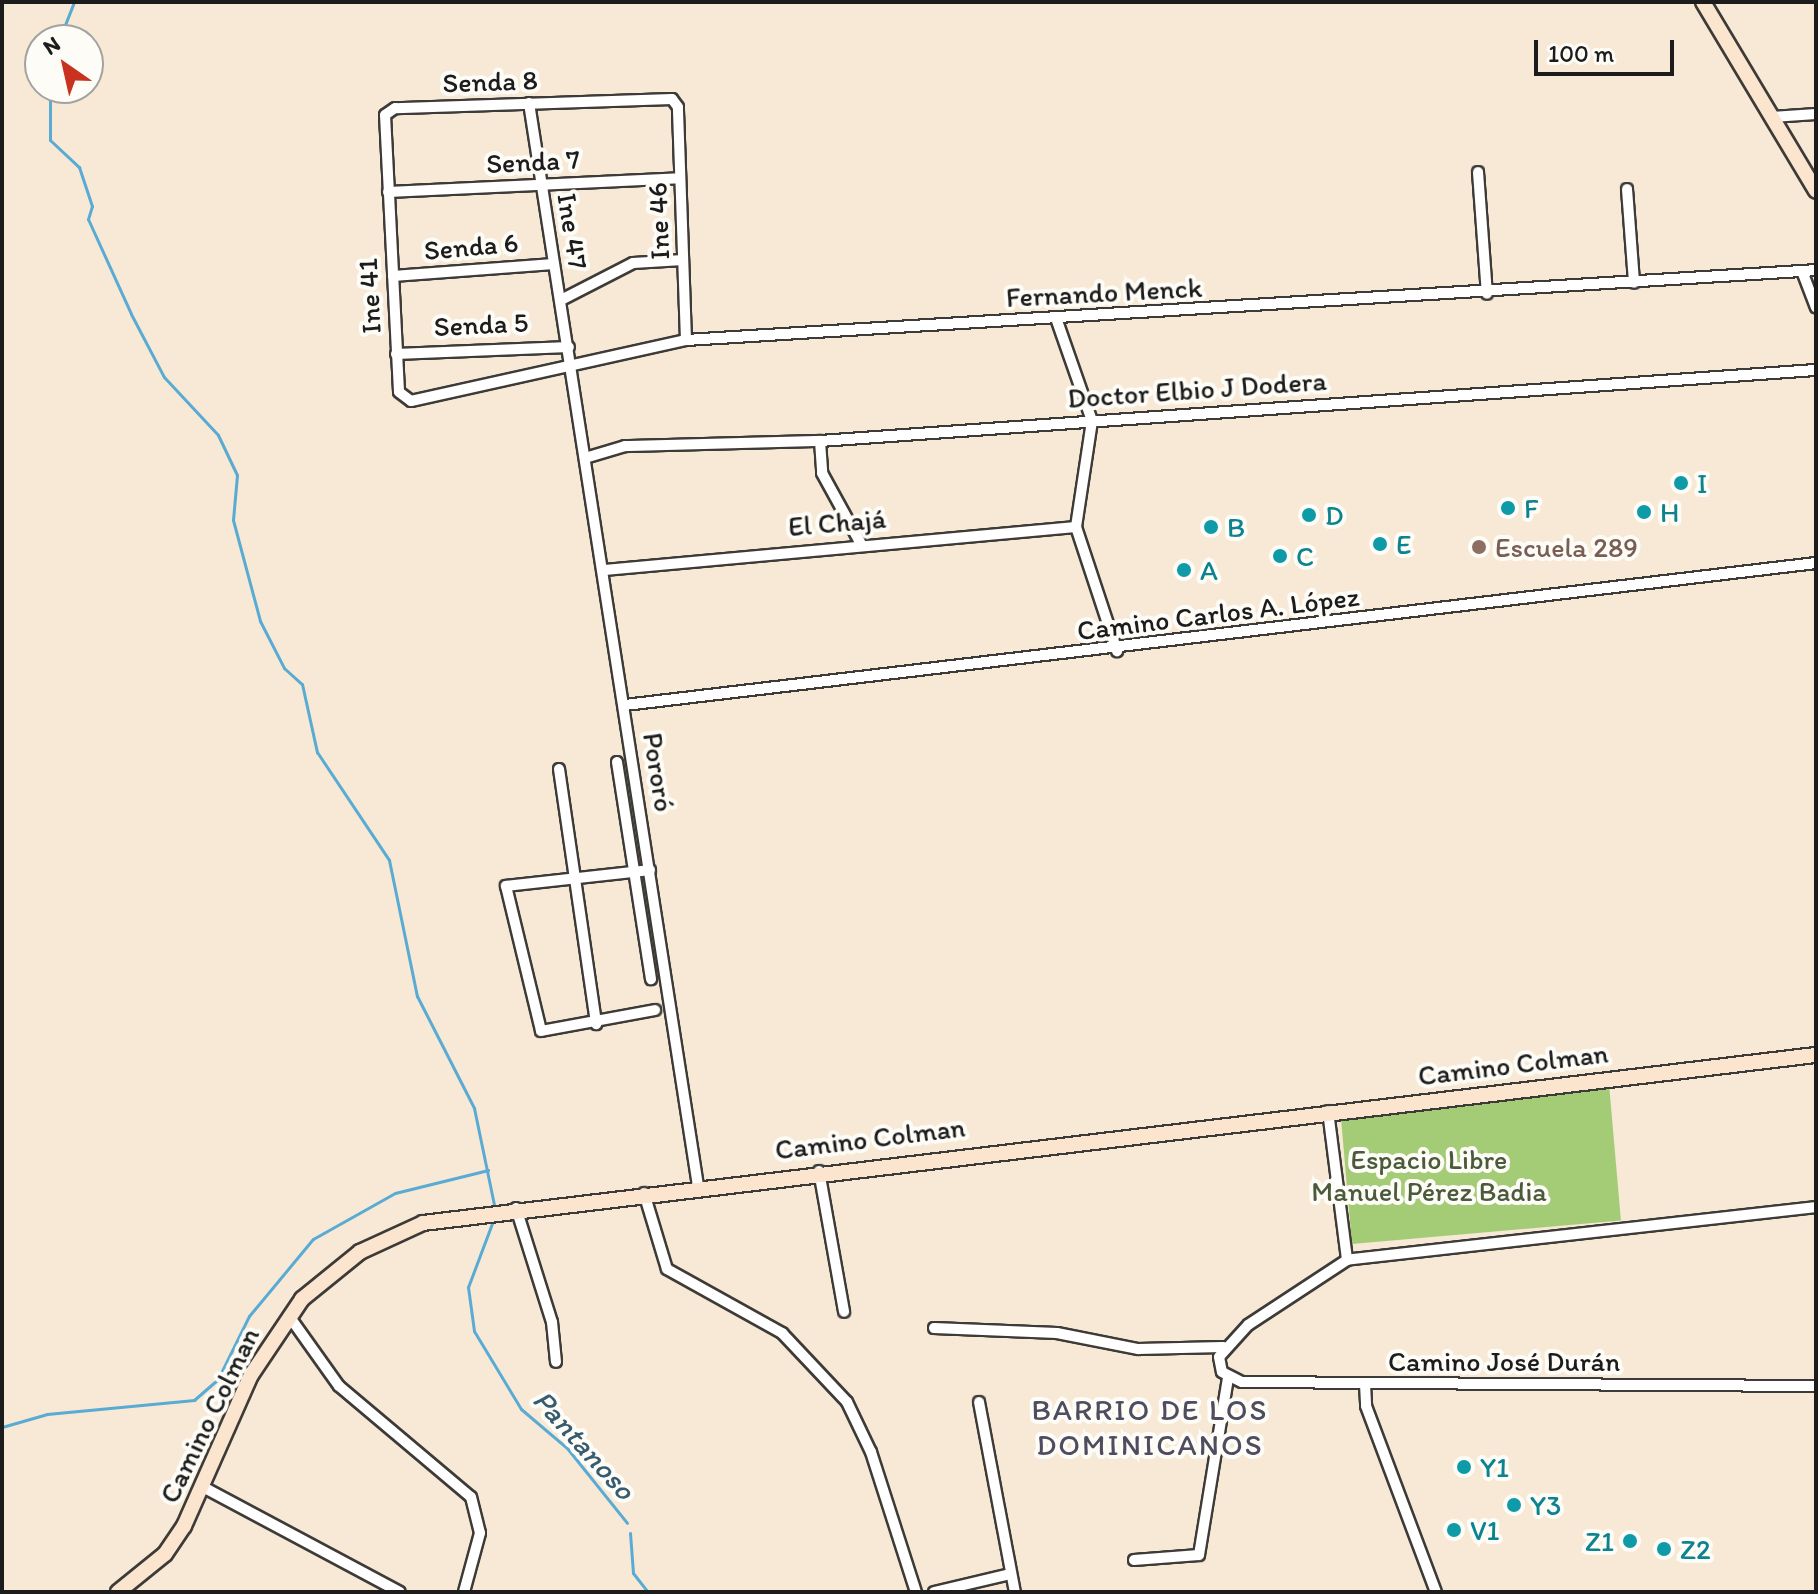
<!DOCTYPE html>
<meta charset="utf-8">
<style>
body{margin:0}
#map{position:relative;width:1818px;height:1594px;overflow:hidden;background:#f7e9d5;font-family:Itim,sans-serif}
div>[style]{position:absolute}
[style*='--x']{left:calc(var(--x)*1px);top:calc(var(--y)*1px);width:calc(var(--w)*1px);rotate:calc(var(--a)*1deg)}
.green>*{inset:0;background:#a4cc77;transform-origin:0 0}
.stream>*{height:3px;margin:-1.5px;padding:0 1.5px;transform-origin:1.5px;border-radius:1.5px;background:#59abd4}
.roads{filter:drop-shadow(2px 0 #3d3b38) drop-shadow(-2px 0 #3d3b38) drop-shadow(0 2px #3d3b38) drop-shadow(0 -2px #3d3b38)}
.street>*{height:10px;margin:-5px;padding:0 5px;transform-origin:5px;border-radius:5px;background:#fff}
.secondary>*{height:14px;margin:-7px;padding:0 7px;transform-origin:7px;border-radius:7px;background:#fce5cf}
.dots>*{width:22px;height:22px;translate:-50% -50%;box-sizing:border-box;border:4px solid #fdfcf7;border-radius:50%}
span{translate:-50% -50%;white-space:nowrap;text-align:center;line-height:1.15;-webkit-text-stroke:8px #fdfcf7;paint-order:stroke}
.street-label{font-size:28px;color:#1c1c1c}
.culture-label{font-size:28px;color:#0d838f}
.left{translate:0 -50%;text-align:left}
.right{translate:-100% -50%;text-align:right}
.education-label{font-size:28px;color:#785e54}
.park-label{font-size:28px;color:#4c5a3c}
.neighbourhood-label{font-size:30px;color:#4e4c5e;letter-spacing:2px}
.water-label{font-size:30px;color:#375c6f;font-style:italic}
.frame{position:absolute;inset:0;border:4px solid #1c1c1c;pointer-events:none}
.north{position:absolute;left:24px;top:24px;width:80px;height:80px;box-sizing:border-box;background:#fdfcf7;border:2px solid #a3a29f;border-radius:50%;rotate:326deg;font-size:22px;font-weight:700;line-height:32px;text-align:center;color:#1c1c1c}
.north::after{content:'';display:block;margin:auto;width:28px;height:36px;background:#c8321e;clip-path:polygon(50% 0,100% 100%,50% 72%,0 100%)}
.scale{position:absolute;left:1534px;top:40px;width:140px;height:36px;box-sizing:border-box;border:4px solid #1c1c1c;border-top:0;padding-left:10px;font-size:24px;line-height:28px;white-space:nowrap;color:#1c1c1c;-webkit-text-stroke:6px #fdfcf7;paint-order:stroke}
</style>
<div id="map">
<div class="green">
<i style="left:1609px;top:1084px;width:137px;height:270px;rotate:85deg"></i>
</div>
<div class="stream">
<i style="--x:59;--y:40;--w:41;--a:-68.5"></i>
<i style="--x:50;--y:88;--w:52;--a:90"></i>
<i style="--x:50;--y:140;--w:40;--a:43"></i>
<i style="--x:79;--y:167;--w:41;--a:71.6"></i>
<i style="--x:92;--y:206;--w:14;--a:107"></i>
<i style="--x:88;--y:219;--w:104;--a:65.6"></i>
<i style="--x:131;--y:314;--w:71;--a:62.4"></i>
<i style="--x:164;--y:377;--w:79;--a:47"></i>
<i style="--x:218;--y:435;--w:44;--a:64.6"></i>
<i style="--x:237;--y:475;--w:45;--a:95.1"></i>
<i style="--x:233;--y:520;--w:105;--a:75"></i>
<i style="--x:260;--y:621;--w:53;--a:62.9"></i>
<i style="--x:284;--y:668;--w:24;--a:42"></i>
<i style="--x:302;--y:684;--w:70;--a:77.6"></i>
<i style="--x:317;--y:752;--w:130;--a:56.3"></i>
<i style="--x:389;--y:860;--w:139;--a:78.4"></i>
<i style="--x:417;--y:996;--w:126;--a:63"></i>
<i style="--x:474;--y:1108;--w:99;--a:78.3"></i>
<i style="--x:494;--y:1218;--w:74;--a:110.6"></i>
<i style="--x:468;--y:1287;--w:44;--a:82.2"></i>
<i style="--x:474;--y:1331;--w:91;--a:58.9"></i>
<i style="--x:521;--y:1409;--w:60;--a:40.3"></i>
<i style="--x:567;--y:1448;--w:96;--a:51.3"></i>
<i style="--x:2;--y:1427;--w:47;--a:-16.1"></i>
<i style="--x:47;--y:1414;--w:148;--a:-5.4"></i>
<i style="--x:194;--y:1400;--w:32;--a:-41"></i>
<i style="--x:218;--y:1379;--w:70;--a:-63.8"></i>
<i style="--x:249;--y:1316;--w:100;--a:-50.3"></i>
<i style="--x:313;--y:1239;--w:94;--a:-29.3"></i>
<i style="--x:395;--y:1193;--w:96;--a:-13.9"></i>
<i style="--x:630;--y:1533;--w:40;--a:85.7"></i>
<i style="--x:633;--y:1573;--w:24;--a:52"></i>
</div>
<div class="roads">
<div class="street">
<i style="--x:529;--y:103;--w:1096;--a:81.13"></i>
<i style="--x:1772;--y:117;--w:44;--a:-3.9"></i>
<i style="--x:1478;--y:172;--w:122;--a:85.8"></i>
<i style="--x:1627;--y:189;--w:94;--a:85.7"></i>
<i style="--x:388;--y:192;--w:292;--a:-2.7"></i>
<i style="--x:1802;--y:271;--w:39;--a:69"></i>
<i style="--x:393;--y:276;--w:161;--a:-4.3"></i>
<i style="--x:561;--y:300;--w:81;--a:-27.2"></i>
<i style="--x:633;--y:263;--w:50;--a:-3.4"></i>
<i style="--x:1056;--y:318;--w:109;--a:70.7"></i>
<i style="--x:1092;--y:421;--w:107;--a:98.6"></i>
<i style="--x:1076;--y:527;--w:131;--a:71.7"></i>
<i style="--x:686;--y:340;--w:233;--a:-92"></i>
<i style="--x:678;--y:107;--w:10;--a:-127"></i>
<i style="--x:672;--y:99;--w:277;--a:178.1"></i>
<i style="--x:395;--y:108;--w:12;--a:145"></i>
<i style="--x:385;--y:115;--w:277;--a:87.1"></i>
<i style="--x:399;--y:392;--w:15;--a:37"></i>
<i style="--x:411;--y:401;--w:282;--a:-12.5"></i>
<i style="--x:686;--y:340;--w:1132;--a:-3.54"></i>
<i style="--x:396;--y:354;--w:173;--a:-2.3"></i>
<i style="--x:820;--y:441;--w:32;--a:86"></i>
<i style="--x:822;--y:473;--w:81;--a:61.2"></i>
<i style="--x:585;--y:458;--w:42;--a:-16.7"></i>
<i style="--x:625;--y:446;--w:195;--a:-1.5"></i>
<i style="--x:820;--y:441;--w:999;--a:-4.08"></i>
<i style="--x:604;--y:570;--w:474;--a:-5.2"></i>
<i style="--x:625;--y:705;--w:1199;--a:-6.8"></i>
<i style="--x:617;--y:762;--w:220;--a:81.1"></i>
<i style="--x:559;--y:769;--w:258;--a:81.7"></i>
<i style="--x:650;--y:870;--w:145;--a:173.7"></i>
<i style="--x:506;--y:886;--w:149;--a:76.4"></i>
<i style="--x:541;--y:1031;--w:116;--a:-10.4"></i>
<i style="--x:1328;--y:1111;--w:150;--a:82.7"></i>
<i style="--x:819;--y:1171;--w:143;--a:79.9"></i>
<i style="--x:644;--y:1193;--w:79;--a:73.2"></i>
<i style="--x:667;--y:1269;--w:132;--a:29.1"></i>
<i style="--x:782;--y:1333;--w:95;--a:46.7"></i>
<i style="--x:847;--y:1402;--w:55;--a:64.4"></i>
<i style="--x:871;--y:1452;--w:147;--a:72.2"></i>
<i style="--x:1816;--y:1207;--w:472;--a:173.6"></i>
<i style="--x:1347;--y:1260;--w:118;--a:146.7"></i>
<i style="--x:1248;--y:1325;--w:43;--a:132.2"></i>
<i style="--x:1219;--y:1357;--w:15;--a:79"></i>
<i style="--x:1222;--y:1372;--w:22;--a:27"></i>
<i style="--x:1242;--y:1382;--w:574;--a:0.4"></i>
<i style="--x:516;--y:1208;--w:120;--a:72.5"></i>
<i style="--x:552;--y:1322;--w:40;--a:84.3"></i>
<i style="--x:289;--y:1316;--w:86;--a:54.5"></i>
<i style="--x:339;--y:1386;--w:172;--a:40.1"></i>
<i style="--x:471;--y:1497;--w:37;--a:76"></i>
<i style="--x:480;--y:1533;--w:61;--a:105.2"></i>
<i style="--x:934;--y:1328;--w:123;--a:2.3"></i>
<i style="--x:1057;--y:1333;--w:83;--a:11.2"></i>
<i style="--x:1138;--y:1349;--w:85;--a:-1.3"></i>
<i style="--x:1365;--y:1384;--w:22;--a:87"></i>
<i style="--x:1366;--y:1406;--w:199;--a:69.4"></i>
<i style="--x:979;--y:1402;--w:193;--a:79.3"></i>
<i style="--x:203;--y:1487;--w:223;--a:28.1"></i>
<i style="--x:1134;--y:1560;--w:65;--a:-4.4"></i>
<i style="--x:1199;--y:1555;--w:179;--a:-80.7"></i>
<i style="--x:934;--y:1592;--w:79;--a:-13.2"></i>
</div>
<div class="secondary">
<i style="--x:1703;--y:2;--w:220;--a:59.1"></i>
<i style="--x:118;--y:1592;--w:60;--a:-39"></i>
<i style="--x:165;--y:1554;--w:34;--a:-56"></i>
<i style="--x:184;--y:1526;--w:165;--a:-66.1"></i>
<i style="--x:251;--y:1375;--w:92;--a:-56.1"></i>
<i style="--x:302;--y:1299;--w:75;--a:-39"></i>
<i style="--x:360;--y:1252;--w:69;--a:-24.7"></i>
<i style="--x:423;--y:1223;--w:1403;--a:-6.88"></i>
</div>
</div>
<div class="dots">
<i style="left:1681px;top:483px;background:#0f9aa8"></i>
<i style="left:1508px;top:508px;background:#0f9aa8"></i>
<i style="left:1644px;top:512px;background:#0f9aa8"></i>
<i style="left:1309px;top:515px;background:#0f9aa8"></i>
<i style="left:1211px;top:527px;background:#0f9aa8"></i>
<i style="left:1380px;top:544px;background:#0f9aa8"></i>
<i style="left:1479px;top:547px;background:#8d6e63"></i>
<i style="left:1280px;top:556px;background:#0f9aa8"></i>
<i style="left:1184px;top:570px;background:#0f9aa8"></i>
<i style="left:1464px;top:1467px;background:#0f9aa8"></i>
<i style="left:1514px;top:1505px;background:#0f9aa8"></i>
<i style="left:1454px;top:1530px;background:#0f9aa8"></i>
<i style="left:1630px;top:1541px;background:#0f9aa8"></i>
<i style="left:1664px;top:1549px;background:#0f9aa8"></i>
</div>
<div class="street-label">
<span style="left:490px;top:81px;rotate:-2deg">Senda 8</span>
<span style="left:533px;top:161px;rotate:-3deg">Senda 7</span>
<span style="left:658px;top:221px;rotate:-92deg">Ine 46</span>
<span style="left:573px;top:231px;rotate:81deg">Ine 47</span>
<span style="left:471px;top:246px;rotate:-5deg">Senda 6</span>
<span style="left:1104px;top:292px;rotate:-3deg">Fernando Menck</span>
<span style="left:369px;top:296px;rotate:-93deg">Ine 41</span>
<span style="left:481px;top:324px;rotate:-3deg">Senda 5</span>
<span style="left:1197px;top:389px;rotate:-4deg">Doctor Elbio J Dodera</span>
<span style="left:837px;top:522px;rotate:-5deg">El Chajá</span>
<span style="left:1218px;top:613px;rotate:-7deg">Camino Carlos A. López</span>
<span style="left:659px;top:772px;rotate:81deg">Pororó</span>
<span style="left:1513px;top:1064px;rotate:-7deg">Camino Colman</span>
<span style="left:870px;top:1138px;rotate:-7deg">Camino Colman</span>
<span style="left:1504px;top:1361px">Camino José Durán</span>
<span style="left:209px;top:1415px;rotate:-64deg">Camino Colman</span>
</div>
<div class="culture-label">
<span class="left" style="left:1697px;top:483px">I</span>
<span class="left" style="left:1524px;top:508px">F</span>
<span class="left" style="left:1660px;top:512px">H</span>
<span class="left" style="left:1325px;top:515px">D</span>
<span class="left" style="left:1227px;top:527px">B</span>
<span class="left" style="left:1396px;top:544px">E</span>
<span class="left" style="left:1296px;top:556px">C</span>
<span class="left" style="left:1200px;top:570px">A</span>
<span class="left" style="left:1480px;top:1467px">Y1</span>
<span class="left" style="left:1530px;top:1505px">Y3</span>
<span class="left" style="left:1470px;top:1530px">V1</span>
<span class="right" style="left:1614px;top:1541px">Z1</span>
<span class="left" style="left:1680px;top:1549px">Z2</span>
</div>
<div class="education-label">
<span class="left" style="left:1495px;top:547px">Escuela 289</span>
</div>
<div class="park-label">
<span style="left:1429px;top:1175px">Espacio Libre<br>Manuel Pérez Badia</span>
</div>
<div class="neighbourhood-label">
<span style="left:1150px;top:1427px">BARRIO DE LOS<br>DOMINICANOS</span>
</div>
<div class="water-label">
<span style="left:584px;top:1445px;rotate:48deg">Pantanoso</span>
</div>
<div class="frame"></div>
<div class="north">N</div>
<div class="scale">100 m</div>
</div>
